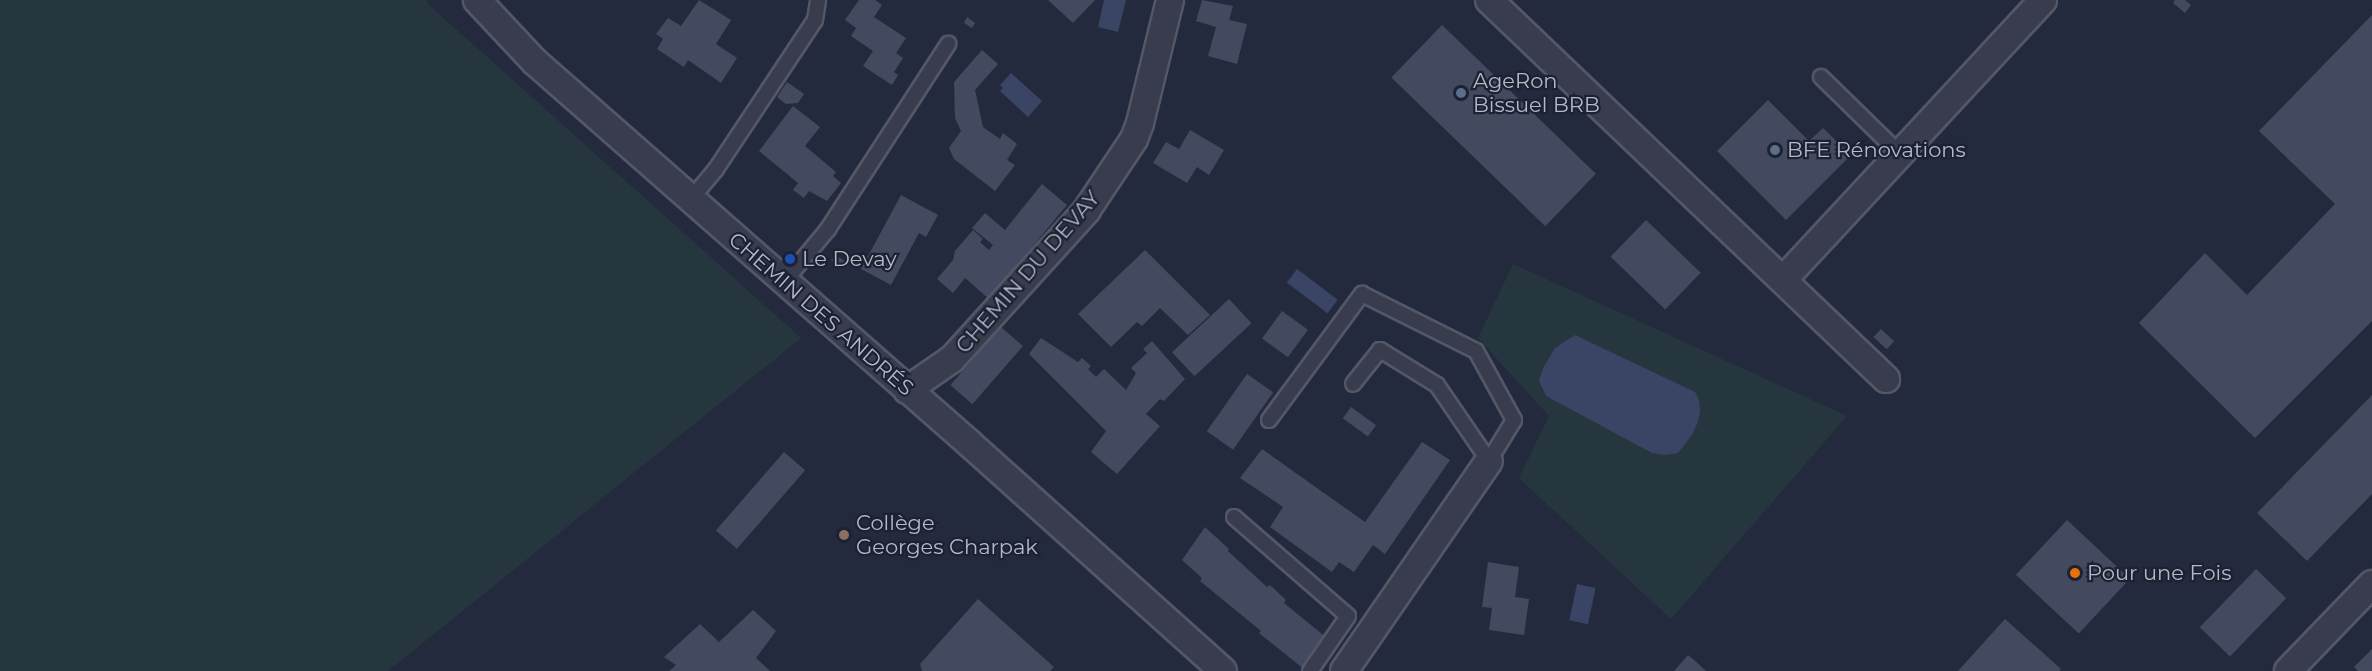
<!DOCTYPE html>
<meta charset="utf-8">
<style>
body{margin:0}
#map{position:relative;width:2372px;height:671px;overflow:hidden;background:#242a3d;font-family:Montserrat,sans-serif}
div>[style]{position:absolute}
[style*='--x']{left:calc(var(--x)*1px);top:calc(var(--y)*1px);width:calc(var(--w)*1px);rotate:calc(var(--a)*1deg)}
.green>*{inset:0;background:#26363e}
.water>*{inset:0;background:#3a4465;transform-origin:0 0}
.building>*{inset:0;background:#43495f;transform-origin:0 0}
.roads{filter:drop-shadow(2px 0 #535768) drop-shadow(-2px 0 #535768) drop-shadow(0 2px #535768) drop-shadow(0 -2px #535768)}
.service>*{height:14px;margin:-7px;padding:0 7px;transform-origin:7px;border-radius:7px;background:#383c4d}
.minor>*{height:26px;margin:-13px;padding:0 13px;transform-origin:13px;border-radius:13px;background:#383c4d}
.dots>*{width:16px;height:16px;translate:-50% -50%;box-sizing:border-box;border:3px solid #1d2232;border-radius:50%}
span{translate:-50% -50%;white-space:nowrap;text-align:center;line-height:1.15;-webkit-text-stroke:4.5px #1d2232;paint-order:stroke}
.poi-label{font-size:21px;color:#b4b8c8}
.left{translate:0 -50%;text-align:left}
.street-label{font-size:21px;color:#b4b8c8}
</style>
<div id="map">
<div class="green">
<i style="clip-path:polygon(0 0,427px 0,429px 5px,801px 338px,388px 671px,0 671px)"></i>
<i style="clip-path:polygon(1513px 264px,1847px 416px,1671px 619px,1519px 478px,1549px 416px,1478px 338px)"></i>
</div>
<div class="water">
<i style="clip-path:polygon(1104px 0,1126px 0,1118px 32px,1098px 27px)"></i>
<i style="clip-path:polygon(1011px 73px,1042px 101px,1028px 117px,1000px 91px,1003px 88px,1000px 85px)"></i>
<i style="left:1297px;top:269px;width:51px;height:17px;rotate:37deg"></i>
<i style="clip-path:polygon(1575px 335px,1695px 392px,1699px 400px,1700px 412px,1697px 424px,1692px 435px,1678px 453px,1664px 455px,1652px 453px,1546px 396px,1539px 381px,1543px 368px,1555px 348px)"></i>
<i style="left:1577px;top:584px;width:19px;height:37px;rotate:12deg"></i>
</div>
<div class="building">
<i style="clip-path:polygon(699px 0,731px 20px,716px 44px,737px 58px,721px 83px,688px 60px,684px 67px,657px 49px,663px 39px,656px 34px,668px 18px,681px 26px)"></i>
<i style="clip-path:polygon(859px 0,875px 0,882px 5px,874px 17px,906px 38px,896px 53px,903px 58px,894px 72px,898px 75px,892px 85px,863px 66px,873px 51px,851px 36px,856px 28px,845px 20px)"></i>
<i style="clip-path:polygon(1048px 0,1095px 0,1073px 23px)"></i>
<i style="clip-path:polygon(1202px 0,1233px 6px,1229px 20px,1247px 24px,1237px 64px,1208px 56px,1216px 27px,1196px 21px)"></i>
<i style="clip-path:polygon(2175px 0,2185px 0,2191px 5px,2185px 13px,2173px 3px)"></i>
<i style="clip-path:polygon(2372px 15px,2372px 321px,2255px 438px,2139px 323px,2205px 253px,2247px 295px,2335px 204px,2259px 131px)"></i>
<i style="clip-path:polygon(967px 17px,975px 23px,972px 28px,964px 23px)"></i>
<i style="left:1442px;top:25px;width:214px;height:73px;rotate:44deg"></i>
<i style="clip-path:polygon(982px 50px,998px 64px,975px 90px,983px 127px,1000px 139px,1003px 133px,1017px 144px,1007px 160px,1015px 165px,995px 191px,954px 159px,949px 148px,961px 131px,955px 118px,954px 82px)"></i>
<i style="clip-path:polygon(787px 82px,804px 94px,798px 103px,786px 104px,777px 97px)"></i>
<i style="clip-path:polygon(1768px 100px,1809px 141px,1823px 128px,1851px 155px,1786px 220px,1717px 151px)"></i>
<i style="clip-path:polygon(793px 106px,820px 127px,805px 146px,836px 172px,833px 176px,841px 183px,827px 201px,809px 191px,804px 198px,793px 190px,798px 183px,759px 151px)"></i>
<i style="clip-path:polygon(1190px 130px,1224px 150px,1209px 175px,1197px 167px,1187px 183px,1153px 163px,1166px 142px,1179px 149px)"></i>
<i style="clip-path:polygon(1042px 184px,1067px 205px,989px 299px,965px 278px,953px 293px,937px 279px,953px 260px,955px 251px,973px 230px,983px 239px,980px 242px,989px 250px,993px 245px,972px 228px,985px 213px,1005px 230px)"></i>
<i style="clip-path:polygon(901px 195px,938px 215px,926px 237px,919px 233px,891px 285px,861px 269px)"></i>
<i style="left:1646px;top:220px;width:76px;height:51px;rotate:44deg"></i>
<i style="clip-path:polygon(1145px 250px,1210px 315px,1188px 335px,1160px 308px,1142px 326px,1137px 322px,1111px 347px,1078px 314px)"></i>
<i style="clip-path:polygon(835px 255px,845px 261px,842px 268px,831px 260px)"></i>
<i style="left:1229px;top:299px;width:33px;height:78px;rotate:47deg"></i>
<i style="left:1282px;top:311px;width:32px;height:34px;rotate:36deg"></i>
<i style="left:1001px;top:327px;width:29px;height:77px;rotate:41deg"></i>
<i style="left:1881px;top:329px;width:18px;height:11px;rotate:43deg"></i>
<i style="clip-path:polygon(1041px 338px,1078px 362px,1082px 358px,1091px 366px,1088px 369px,1096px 377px,1104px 369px,1126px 390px,1136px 373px,1131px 368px,1147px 353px,1143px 349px,1152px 341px,1185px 379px,1164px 401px,1160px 399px,1146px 414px,1160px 426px,1117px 474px,1091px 452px,1106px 431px,1029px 354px)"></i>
<i style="left:1247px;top:374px;width:32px;height:70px;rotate:35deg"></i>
<i style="clip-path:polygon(2372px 395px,2372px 494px,2307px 561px,2257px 513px)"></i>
<i style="left:1351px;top:407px;width:31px;height:14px;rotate:36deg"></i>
<i style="clip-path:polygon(1422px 442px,1450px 460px,1385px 554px,1373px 545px,1354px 572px,1339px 562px,1332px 572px,1270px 527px,1283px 507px,1240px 478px,1262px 449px,1365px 522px)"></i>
<i style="left:784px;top:452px;width:28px;height:104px;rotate:41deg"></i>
<i style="left:2067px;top:520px;width:86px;height:75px;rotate:43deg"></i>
<i style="clip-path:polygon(1205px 527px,1229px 549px,1228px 551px,1267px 587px,1270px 585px,1286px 600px,1284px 603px,1327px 638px,1305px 670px,1259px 633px,1261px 631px,1200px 581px,1202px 578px,1182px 560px)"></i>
<i style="clip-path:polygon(1488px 562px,1519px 567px,1515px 597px,1529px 599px,1524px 635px,1489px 630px,1492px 608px,1482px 607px)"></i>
<i style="left:2256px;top:569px;width:42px;height:81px;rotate:44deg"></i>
<i style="clip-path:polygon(978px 599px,1054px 667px,1050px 671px,922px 671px,920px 664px)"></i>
<i style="clip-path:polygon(753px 610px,776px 631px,756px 658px,770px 671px,669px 671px,676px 665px,664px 657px,700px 624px,719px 642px)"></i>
<i style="clip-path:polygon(2005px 619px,2061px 669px,2059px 671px,1958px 671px)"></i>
<i style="clip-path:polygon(2372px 649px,2372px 671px,2358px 671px,2354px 667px)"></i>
<i style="clip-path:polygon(1688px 655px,1693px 659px,1706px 671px,1674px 671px)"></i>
</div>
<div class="roads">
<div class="service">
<i style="--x:1821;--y:77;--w:110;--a:44.3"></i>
<i style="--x:691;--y:199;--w:39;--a:-50"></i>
<i style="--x:716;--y:169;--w:179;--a:-56.4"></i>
<i style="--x:815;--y:20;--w:20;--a:-81"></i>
<i style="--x:785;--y:281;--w:67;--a:-50.4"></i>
<i style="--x:828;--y:229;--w:221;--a:-57"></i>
<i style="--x:1269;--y:420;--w:157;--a:-53.6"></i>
<i style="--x:1362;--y:294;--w:127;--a:26.6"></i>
<i style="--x:1476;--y:351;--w:79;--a:61.2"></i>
<i style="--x:1514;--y:420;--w:48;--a:121.4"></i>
<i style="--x:1489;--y:461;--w:92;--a:-124.4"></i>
<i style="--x:1437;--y:385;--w:67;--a:-148.4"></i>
<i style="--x:1380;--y:350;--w:43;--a:128.5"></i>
<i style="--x:1234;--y:517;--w:151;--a:41"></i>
<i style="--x:1348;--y:616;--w:67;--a:124.6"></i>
</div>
<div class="minor">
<i style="--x:477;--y:0;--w:83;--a:46.9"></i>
<i style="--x:534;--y:61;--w:579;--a:41.29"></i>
<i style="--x:969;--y:443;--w:341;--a:41.9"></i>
<i style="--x:1489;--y:0;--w:549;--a:43.67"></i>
<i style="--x:1783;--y:280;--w:382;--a:-47.1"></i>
<i style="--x:907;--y:390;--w:55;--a:-34.6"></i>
<i style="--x:952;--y:359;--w:200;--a:-47.8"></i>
<i style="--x:1086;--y:211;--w:87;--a:-56.3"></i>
<i style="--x:1134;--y:139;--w:17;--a:-69"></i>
<i style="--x:1140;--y:123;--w:127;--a:-76.3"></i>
<i style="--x:1344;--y:671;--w:255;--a:-55.4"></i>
<i style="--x:2288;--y:671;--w:121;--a:-46"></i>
</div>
</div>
<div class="dots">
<i style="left:1461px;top:93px;background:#5c6f8a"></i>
<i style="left:1775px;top:150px;background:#5c6f8a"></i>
<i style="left:790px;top:259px;background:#1a4fb4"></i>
<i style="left:844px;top:535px;background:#8d6e63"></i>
<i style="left:2075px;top:573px;background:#e8710a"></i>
</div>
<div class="poi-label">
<span class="left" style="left:1473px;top:93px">AgeRon<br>Bissuel BRB</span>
<span class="left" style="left:1787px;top:150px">BFE Rénovations</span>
<span class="left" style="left:802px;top:259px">Le Devay</span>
<span class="left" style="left:856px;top:535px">Collège<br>Georges Charpak</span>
<span class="left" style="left:2087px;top:573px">Pour une Fois</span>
</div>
<div class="street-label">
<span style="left:1028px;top:272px;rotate:-49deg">CHEMIN DU DEVAY</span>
<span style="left:821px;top:314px;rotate:41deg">CHEMIN DES ANDRÉS</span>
</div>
</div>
